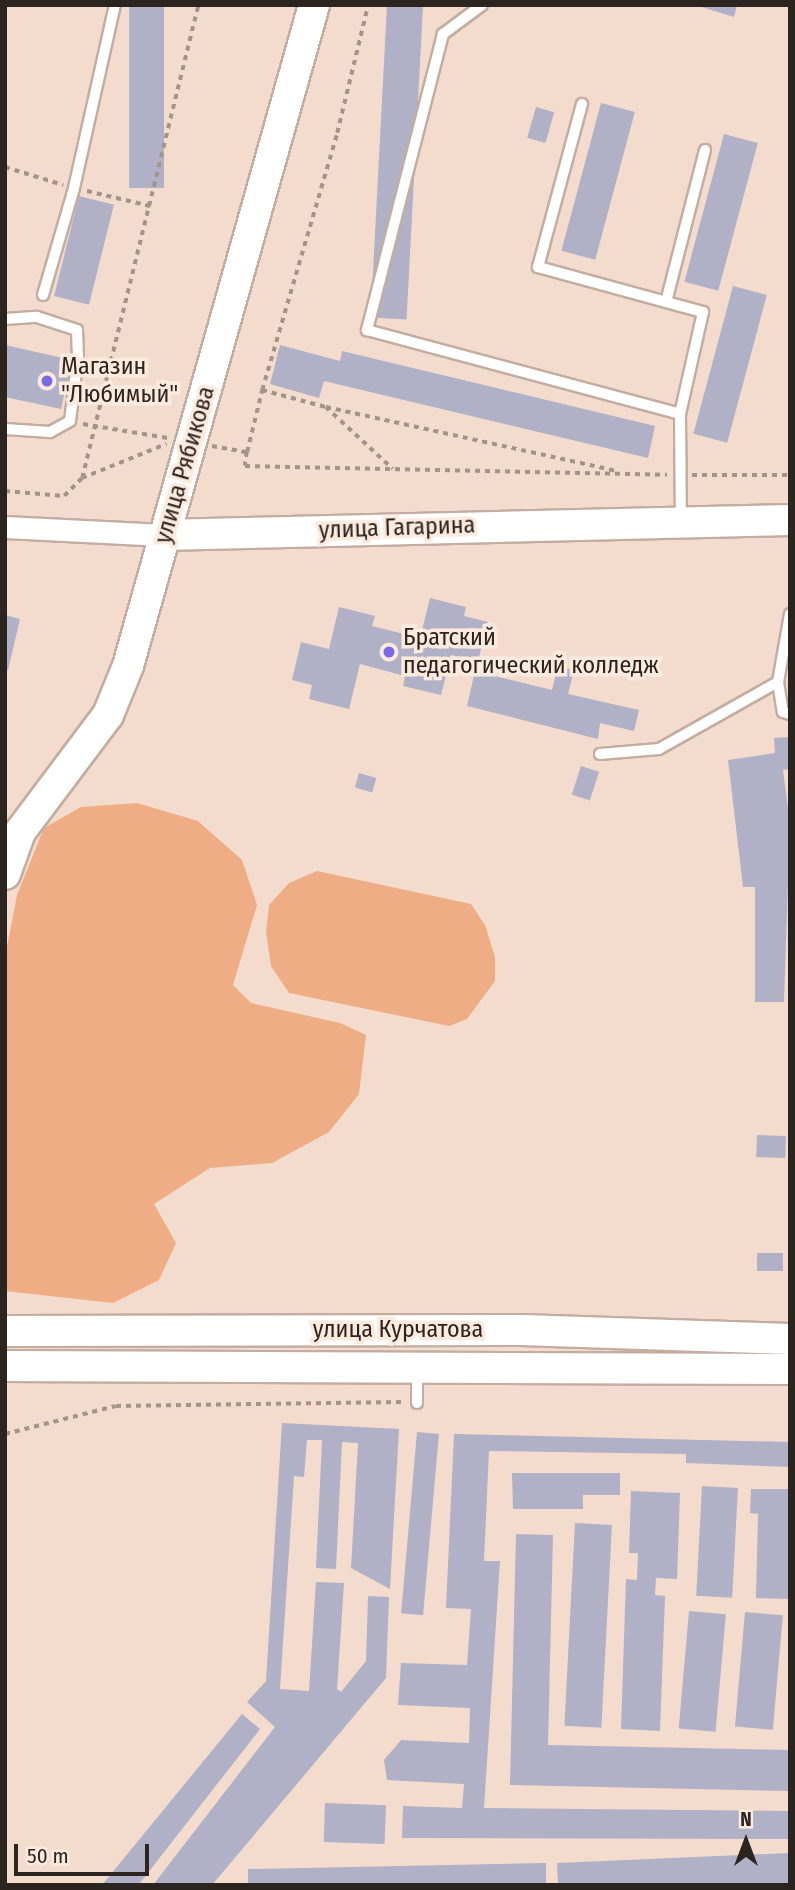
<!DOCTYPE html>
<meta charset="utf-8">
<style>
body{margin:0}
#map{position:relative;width:795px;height:1890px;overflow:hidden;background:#f3dcce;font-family:"Fira Sans Condensed",sans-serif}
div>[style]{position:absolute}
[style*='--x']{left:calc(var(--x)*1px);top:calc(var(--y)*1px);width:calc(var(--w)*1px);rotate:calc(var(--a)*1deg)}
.green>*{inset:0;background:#eead84}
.building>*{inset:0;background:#b0b0c6;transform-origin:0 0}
.path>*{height:3.5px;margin-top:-1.75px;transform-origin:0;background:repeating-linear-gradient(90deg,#a49389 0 5px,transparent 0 10px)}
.roads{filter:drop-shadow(2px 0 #c3ada0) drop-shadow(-2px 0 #c3ada0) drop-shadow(0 2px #c3ada0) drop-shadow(0 -2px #c3ada0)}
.lane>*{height:10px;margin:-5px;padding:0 5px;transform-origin:5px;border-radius:5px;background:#fff}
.street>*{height:21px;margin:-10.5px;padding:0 10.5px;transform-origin:10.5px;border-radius:10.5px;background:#fff}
.secondary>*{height:30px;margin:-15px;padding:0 15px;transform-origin:15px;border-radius:15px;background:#fff}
.dots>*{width:19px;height:19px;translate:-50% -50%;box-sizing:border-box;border:4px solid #fdeadf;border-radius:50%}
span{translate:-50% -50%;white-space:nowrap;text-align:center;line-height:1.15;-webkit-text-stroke:7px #fdeadf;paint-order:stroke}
.poi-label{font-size:24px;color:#2c241f}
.left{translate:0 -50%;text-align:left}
.street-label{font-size:24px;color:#2c241f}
.frame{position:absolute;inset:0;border:7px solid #2c241f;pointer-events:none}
.north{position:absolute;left:711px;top:1806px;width:70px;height:70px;-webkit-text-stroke:5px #fdeadf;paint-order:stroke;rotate:0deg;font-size:19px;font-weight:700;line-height:28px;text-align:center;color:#2c241f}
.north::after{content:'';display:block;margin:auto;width:24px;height:32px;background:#2c241f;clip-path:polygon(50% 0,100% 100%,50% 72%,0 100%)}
.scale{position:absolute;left:14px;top:1844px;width:135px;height:32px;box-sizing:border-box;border:4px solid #2c241f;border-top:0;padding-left:9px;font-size:21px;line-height:24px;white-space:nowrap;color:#2c241f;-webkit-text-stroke:5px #fdeadf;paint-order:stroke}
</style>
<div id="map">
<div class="green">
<i style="clip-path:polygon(137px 803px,198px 821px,242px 860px,257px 905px,233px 985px,251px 1003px,340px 1023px,366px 1035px,359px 1094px,329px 1132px,272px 1163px,210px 1168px,154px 1204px,176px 1243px,159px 1280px,113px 1303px,5px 1291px,5px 957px,17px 895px,44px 828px,81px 807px)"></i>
<i style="clip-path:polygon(317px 871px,471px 904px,485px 925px,495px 957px,495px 981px,467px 1019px,449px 1026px,289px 993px,271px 966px,266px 932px,269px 905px,289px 883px)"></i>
</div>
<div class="building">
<i style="left:129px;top:5px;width:35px;height:183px"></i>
<i style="left:387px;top:5px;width:36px;height:313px;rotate:3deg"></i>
<i style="clip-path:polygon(695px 5px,737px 5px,734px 17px)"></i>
<i style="left:601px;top:103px;width:35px;height:153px;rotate:15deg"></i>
<i style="left:536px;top:107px;width:19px;height:32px;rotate:16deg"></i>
<i style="left:724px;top:134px;width:35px;height:153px;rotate:15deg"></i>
<i style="left:79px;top:196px;width:36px;height:103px;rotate:14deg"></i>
<i style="left:733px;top:286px;width:35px;height:153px;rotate:15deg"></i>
<i style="clip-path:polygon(5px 345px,72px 360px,61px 409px,5px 397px)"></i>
<i style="clip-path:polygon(280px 345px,340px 361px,342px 351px,655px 426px,648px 458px,324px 381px,319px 398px,270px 384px)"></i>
<i style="clip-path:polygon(430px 598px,466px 607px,464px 616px,488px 622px,478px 661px,451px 655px,441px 695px,403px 686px,405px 676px,360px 664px,349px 709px,309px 699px,312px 685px,292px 680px,301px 642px,329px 649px,339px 607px,375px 616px,372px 626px,420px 638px)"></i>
<i style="clip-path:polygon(5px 615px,20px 619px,8px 670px,5px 670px)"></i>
<i style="clip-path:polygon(558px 666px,574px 670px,568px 694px,639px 710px,634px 731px,600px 723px,598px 739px,467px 706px,475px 671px,552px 690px)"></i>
<i style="clip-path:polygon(790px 737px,790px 769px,783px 770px,790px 824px,784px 1002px,755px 1002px,755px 887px,743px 887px,728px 760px,775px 753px,774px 738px)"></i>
<i style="left:581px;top:766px;width:19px;height:30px;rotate:18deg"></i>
<i style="left:359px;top:773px;width:18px;height:15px;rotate:16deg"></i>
<i style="left:757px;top:1135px;width:29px;height:22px;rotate:2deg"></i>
<i style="left:757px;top:1253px;width:26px;height:18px"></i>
<i style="clip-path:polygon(282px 1423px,399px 1429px,390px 1589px,351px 1568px,358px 1443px,342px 1442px,336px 1569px,316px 1568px,322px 1440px,307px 1440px,304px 1477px,294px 1476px,280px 1689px,309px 1691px,316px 1582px,344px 1583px,337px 1689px,341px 1692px,366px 1661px,368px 1596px,389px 1597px,386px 1678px,212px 1885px,153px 1885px,275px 1727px,247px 1702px,266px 1681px)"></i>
<i style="left:417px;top:1432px;width:22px;height:182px;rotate:5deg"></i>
<i style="clip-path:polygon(454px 1434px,790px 1442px,790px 1467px,686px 1463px,686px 1454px,489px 1451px,484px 1561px,500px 1561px,484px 1808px,790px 1811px,790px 1839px,402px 1838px,403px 1806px,462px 1808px,464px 1784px,387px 1780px,384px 1760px,401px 1740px,469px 1743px,470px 1708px,398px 1705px,401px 1663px,467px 1665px,471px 1609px,446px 1608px)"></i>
<i style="clip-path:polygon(512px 1473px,620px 1473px,620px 1495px,583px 1495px,583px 1509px,513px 1509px)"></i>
<i style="left:702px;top:1486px;width:36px;height:110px;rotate:3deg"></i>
<i style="clip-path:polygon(751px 1489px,790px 1489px,790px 1599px,756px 1598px,758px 1514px,750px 1513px)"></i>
<i style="clip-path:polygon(631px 1491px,680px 1493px,677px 1579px,656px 1578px,655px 1595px,665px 1596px,660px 1731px,621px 1729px,626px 1579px,637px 1580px,638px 1553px,629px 1553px)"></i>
<i style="left:575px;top:1523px;width:37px;height:203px;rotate:3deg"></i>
<i style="clip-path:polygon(516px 1534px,553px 1535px,548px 1745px,790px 1750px,790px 1791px,510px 1785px)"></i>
<i style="left:689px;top:1611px;width:37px;height:118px;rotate:5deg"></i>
<i style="left:745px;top:1612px;width:38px;height:115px;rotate:5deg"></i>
<i style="clip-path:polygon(242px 1714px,260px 1729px,140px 1883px,102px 1885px)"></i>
<i style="left:325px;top:1803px;width:61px;height:39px;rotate:2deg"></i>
<i style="clip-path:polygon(790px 1853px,790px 1885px,558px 1885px,557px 1863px)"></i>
<i style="clip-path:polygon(546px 1863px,546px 1885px,248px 1885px,248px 1869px)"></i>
</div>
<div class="path">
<i style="--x:5;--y:167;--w:61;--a:17.2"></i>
<i style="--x:87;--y:191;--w:65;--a:13.4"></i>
<i style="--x:262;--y:390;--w:268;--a:-73.7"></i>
<i style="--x:337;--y:133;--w:132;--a:-76.4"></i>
<i style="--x:326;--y:407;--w:299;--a:12.4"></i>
<i style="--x:83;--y:424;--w:86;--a:9.4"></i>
<i style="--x:212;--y:446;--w:36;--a:10"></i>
<i style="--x:247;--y:452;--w:14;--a:98"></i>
<i style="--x:245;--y:466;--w:422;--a:1.2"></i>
<i style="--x:247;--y:452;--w:64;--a:-76.4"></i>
<i style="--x:262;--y:390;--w:66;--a:14.9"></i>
<i style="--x:326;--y:407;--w:91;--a:42.8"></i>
<i style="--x:692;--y:475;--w:98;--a:0"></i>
<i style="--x:82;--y:478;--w:487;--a:-76.2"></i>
<i style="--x:5;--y:491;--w:59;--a:4.8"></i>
<i style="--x:64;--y:496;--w:25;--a:-45"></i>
<i style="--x:82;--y:478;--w:91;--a:-22"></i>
<i style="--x:5;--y:1434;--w:114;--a:-14.2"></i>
<i style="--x:116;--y:1406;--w:289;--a:-0.8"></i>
</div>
<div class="roads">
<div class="lane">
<i style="--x:482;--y:5;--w:49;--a:143.4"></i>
<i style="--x:443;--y:34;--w:306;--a:104.4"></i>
<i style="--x:367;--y:330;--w:324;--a:15"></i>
<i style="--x:680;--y:414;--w:106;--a:89.5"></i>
<i style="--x:582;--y:104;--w:169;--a:105.1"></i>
<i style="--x:538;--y:267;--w:171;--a:15.3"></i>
<i style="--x:703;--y:312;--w:105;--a:102.7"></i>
<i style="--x:43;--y:295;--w:111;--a:-73.8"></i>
<i style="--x:74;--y:188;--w:188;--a:-77.4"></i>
<i style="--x:666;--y:302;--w:157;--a:-75.6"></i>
<i style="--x:5;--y:319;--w:32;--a:-4"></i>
<i style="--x:37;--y:317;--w:42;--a:18"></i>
<i style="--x:77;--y:330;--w:26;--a:88"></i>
<i style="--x:78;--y:356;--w:65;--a:97"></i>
<i style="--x:70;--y:421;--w:23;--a:151"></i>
<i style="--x:50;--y:432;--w:45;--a:-176.2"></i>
<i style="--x:790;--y:614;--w:69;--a:100"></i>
<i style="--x:778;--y:682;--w:30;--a:81"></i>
<i style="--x:783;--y:712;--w:7;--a:16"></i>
<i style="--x:600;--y:754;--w:59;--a:-4.8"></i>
<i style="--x:659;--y:749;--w:137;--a:-29.4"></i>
<i style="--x:417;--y:1368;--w:35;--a:90"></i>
</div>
<div class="street">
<i style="--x:5;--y:527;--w:159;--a:2.9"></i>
</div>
<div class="secondary">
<i style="--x:164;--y:535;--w:626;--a:-1.37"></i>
<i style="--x:5;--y:874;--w:45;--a:-70.3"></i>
<i style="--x:20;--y:832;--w:146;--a:-53.1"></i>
<i style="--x:108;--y:715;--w:53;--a:-67.8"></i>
<i style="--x:128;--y:666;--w:687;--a:-74.28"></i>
<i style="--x:5;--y:1331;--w:517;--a:-0.11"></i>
<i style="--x:522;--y:1330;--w:268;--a:1.9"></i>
<i style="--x:5;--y:1366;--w:785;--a:0.22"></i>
</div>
</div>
<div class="dots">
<i style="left:47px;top:381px;background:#786ae5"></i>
<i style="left:389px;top:652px;background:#786ae5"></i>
</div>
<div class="poi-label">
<span class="left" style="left:61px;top:381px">Магазин<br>"Любимый"</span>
<span class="left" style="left:403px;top:652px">Братский<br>педагогический колледж</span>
</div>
<div class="street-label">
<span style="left:185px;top:465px;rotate:-74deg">улица Рябикова</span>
<span style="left:397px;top:528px;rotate:-2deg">улица Гагарина</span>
<span style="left:398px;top:1330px">улица Курчатова</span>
</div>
<div class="frame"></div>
<div class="north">N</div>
<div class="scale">50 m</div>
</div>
